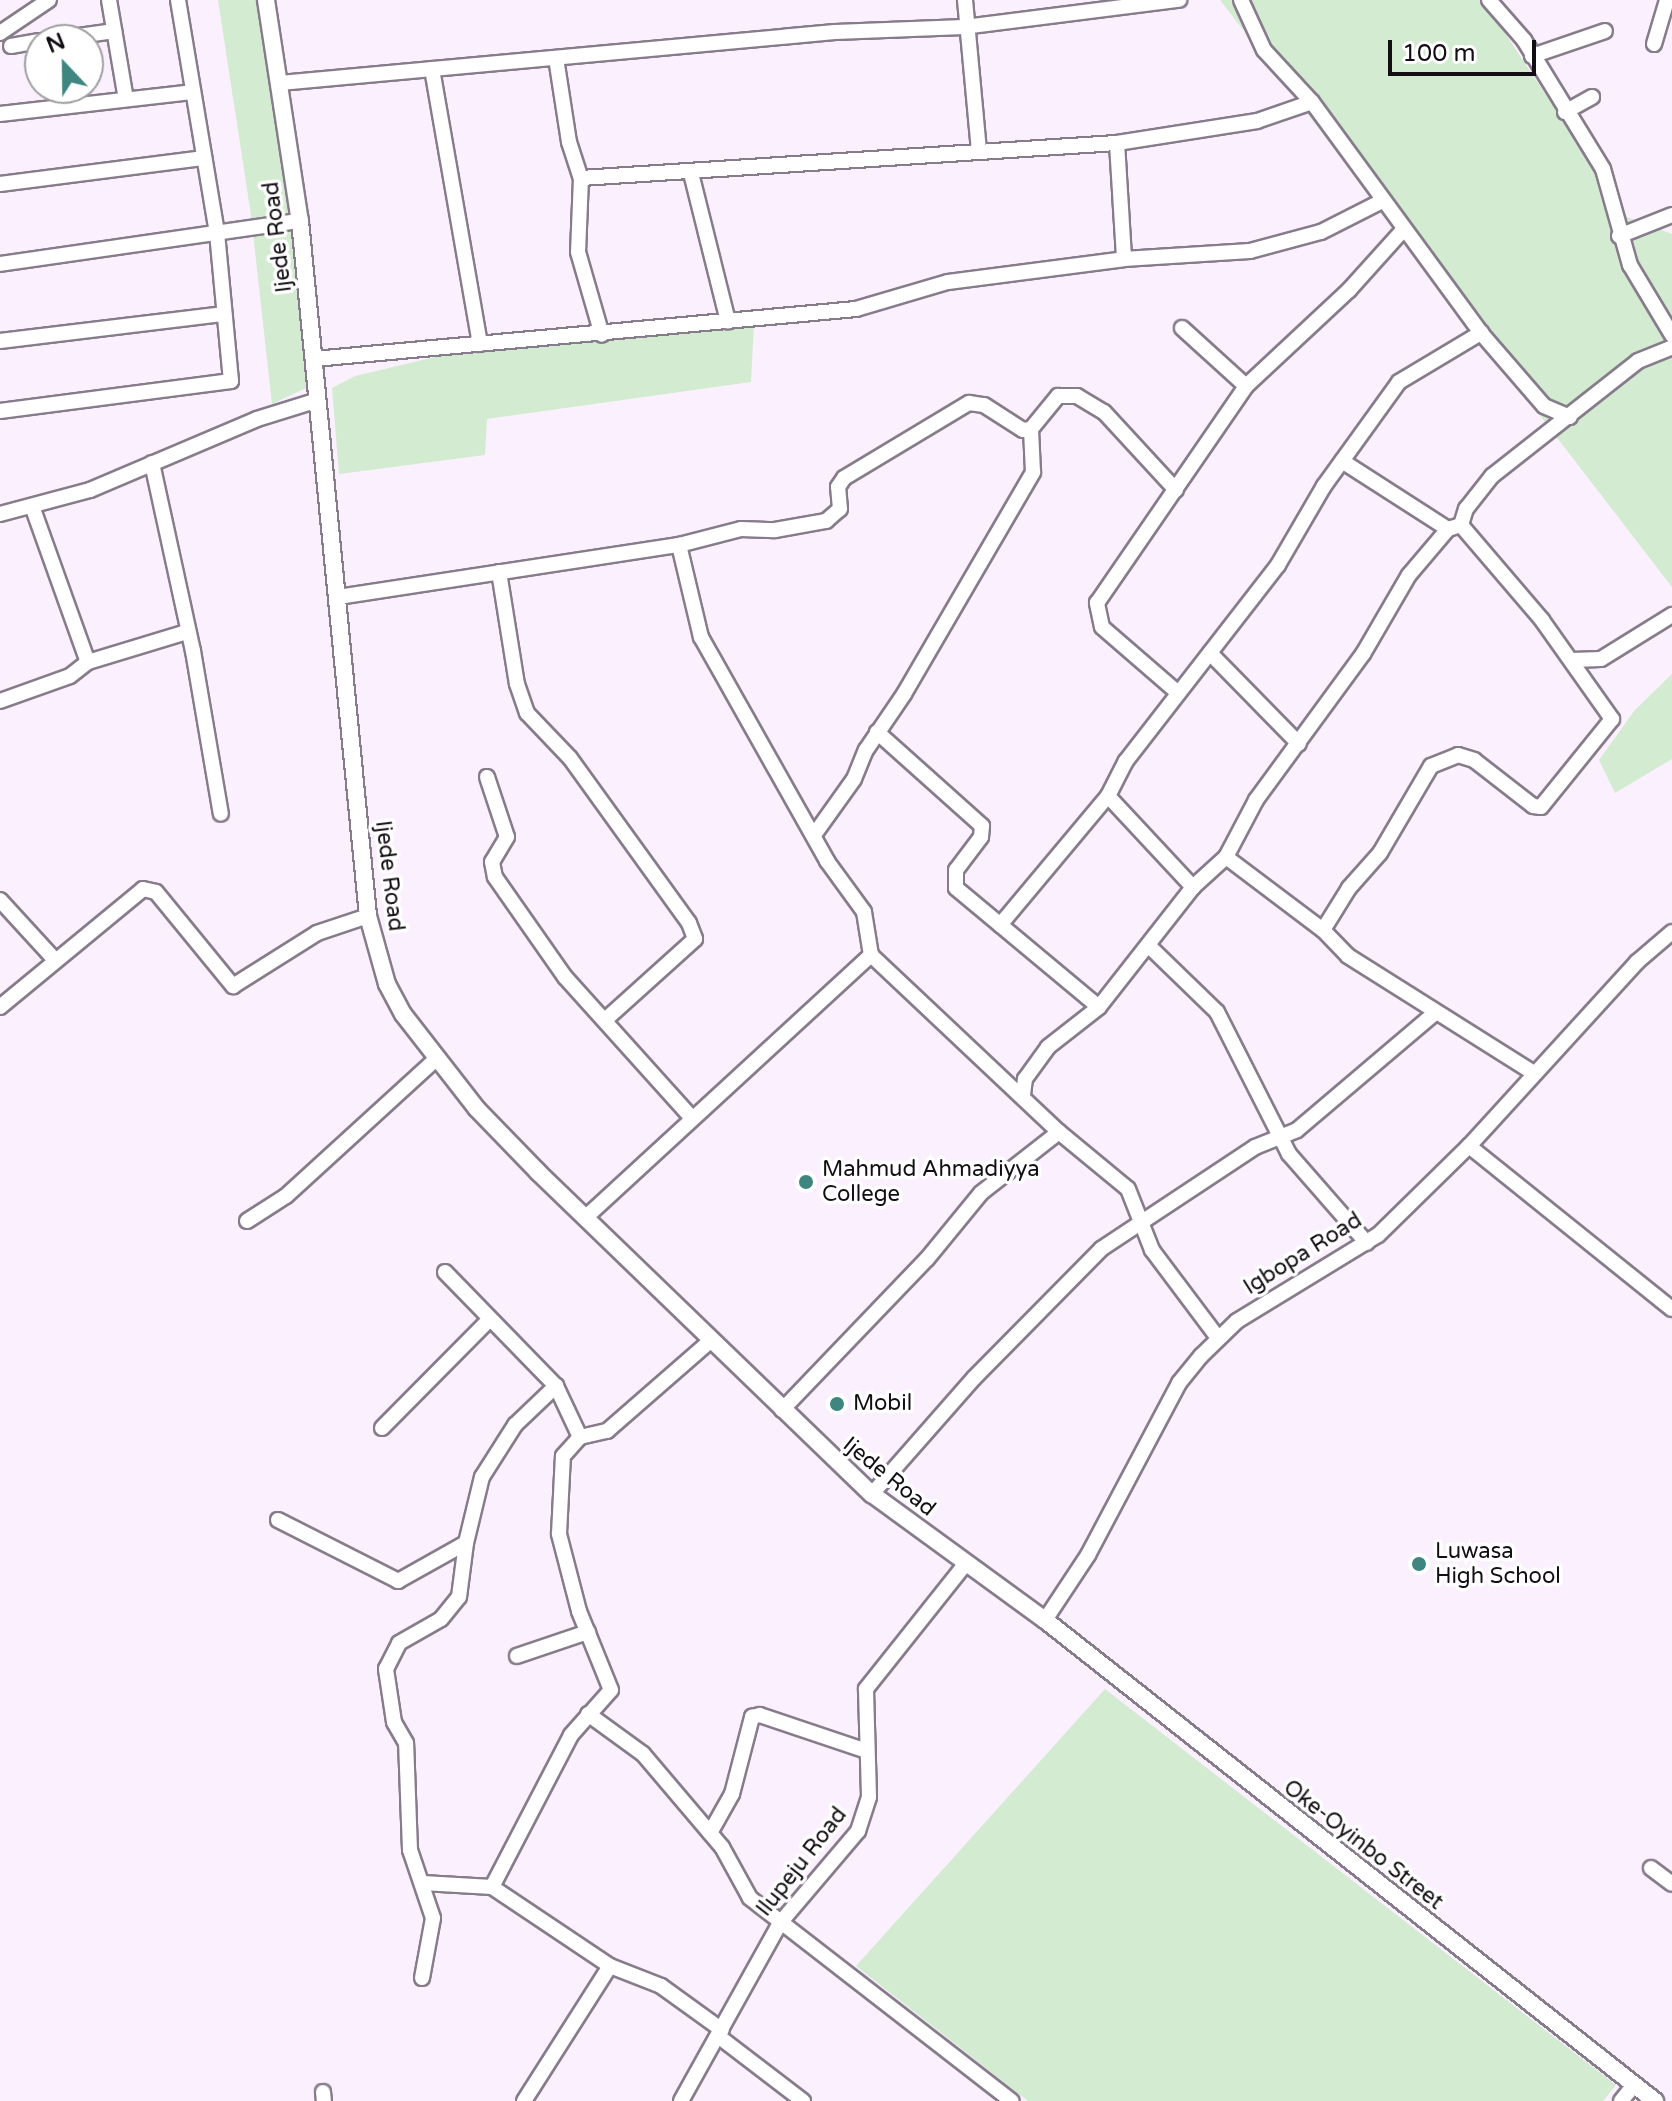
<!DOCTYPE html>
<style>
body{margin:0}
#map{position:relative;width:1672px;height:2101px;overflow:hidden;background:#faf0fe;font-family:"Varela Round",sans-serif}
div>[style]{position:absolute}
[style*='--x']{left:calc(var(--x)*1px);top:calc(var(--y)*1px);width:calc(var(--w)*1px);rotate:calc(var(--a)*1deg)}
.green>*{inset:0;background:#d3ebd0}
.roads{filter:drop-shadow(2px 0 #877c8b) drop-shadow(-2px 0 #877c8b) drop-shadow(0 2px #877c8b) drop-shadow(0 -2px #877c8b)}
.minor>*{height:14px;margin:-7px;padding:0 7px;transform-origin:7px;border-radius:7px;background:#fff}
.major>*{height:16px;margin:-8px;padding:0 8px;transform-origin:8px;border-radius:8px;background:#fff}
.dots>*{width:22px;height:22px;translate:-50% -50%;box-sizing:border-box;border:4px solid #fff;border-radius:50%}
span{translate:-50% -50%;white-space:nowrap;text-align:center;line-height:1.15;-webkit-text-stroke:7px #fff;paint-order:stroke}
.street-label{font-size:22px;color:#120e13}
.poi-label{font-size:22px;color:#120e13}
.left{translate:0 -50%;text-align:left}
.north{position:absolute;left:24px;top:24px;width:80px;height:80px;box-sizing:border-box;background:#fff;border:2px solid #a09fa1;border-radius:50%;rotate:338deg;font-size:22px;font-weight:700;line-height:32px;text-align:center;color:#120e13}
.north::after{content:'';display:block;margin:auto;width:28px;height:36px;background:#3f8681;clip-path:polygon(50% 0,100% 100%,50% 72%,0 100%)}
.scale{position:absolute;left:1388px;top:40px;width:148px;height:36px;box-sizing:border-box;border:4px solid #120e13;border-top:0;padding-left:10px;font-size:24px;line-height:28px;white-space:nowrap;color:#120e13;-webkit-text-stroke:6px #fff;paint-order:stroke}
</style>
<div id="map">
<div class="green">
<i style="clip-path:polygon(218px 0,258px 0,277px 107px,310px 377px,308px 387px,272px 404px,251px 215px)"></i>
<i style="clip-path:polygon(1220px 0,1483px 0,1627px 217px,1672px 234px,1672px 587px)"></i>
<i style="clip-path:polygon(754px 322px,751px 382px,487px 419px,485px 455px,339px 474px,332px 388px,355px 376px,452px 353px)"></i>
<i style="clip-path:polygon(1672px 674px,1672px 759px,1615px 793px,1599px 760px,1635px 710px)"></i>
<i style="clip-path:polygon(1105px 1689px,1616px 2085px,1603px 2101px,1028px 2101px,856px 1966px)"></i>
</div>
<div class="roads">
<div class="minor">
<i style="--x:109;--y:0;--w:100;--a:80.3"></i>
<i style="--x:965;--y:0;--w:152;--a:84.7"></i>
<i style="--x:1241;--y:0;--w:55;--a:65.3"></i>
<i style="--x:1264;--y:50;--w:71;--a:47.3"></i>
<i style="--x:1312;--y:102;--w:286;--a:53.8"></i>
<i style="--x:1481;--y:333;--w:96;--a:49.2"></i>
<i style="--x:1544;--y:406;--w:28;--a:23"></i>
<i style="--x:1489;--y:0;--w:53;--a:48.8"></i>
<i style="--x:1524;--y:40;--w:151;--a:58.5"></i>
<i style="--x:1603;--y:169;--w:100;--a:74.3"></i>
<i style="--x:1630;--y:265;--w:82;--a:59"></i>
<i style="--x:0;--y:33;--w:59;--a:-34"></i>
<i style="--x:50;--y:40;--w:65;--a:-8"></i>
<i style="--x:1654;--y:44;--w:46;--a:-73.5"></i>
<i style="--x:11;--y:46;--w:29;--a:-10"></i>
<i style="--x:1532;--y:56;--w:77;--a:-18.9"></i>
<i style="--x:556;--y:58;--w:85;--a:81.2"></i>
<i style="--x:569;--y:142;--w:38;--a:72"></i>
<i style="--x:581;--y:178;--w:74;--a:92.3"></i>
<i style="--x:578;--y:252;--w:86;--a:73.9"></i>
<i style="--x:432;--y:69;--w:279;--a:80.1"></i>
<i style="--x:280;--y:83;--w:557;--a:-5.25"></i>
<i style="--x:835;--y:32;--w:129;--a:-2.2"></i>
<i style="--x:964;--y:27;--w:217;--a:-7.2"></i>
<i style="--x:1565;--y:112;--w:31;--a:-29"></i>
<i style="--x:0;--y:114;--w:193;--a:-6.5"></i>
<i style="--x:1117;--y:143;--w:116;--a:86.5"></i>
<i style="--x:691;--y:173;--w:153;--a:76"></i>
<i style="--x:581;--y:178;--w:537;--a:-3.74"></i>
<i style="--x:1117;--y:143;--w:142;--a:-8.9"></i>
<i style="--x:1257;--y:121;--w:58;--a:-19.1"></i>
<i style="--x:0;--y:184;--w:206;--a:-7.3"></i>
<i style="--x:1619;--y:236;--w:57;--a:-21.6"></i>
<i style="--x:0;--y:264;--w:303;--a:-8.2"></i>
<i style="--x:1182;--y:328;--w:86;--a:42.2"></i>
<i style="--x:0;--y:341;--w:226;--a:-6.9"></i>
<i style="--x:314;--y:359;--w:544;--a:-5.27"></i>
<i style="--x:856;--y:309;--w:96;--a:-16.4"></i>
<i style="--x:948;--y:282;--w:177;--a:-7.4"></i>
<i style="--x:1124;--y:259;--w:126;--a:-3.6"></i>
<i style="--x:1250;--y:251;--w:73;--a:-15"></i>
<i style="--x:1321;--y:232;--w:68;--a:-26.9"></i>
<i style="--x:0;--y:411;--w:233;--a:-7.4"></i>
<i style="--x:231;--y:381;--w:149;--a:-95.4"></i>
<i style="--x:217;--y:233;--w:236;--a:-99.5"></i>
<i style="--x:1342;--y:461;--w:126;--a:32.7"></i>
<i style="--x:152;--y:463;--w:192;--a:77.7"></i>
<i style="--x:193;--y:651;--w:165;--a:80.3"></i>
<i style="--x:32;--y:506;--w:166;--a:70.3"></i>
<i style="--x:0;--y:514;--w:93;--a:-14.9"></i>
<i style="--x:90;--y:490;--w:181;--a:-23"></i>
<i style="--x:257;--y:419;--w:64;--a:-17.3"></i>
<i style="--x:1461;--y:525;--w:17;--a:-73"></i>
<i style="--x:1466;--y:509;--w:42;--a:-51.8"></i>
<i style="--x:1492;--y:476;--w:186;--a:-38.2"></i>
<i style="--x:1638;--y:361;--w:37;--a:-22"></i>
<i style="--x:679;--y:545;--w:95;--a:76.6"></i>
<i style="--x:701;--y:637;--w:257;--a:60.6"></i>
<i style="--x:827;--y:861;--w:63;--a:54"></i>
<i style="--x:864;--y:912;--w:44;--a:80.8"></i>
<i style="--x:871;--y:955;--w:258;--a:43.3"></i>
<i style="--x:1059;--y:1132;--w:89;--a:39.6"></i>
<i style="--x:1128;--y:1189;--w:66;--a:68.5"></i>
<i style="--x:1152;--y:1250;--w:110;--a:53.1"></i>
<i style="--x:499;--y:572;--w:113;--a:80.9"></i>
<i style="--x:517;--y:684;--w:31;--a:71"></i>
<i style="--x:527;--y:713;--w:62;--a:46.3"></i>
<i style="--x:570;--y:758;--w:203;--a:54.2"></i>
<i style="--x:689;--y:923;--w:17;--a:69"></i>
<i style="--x:695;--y:939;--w:121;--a:138"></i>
<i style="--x:338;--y:597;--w:345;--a:-8.7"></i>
<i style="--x:679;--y:545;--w:64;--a:-14.5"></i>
<i style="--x:741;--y:529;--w:34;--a:2"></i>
<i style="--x:775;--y:530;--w:52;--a:-10"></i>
<i style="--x:826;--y:521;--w:18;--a:-41"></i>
<i style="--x:840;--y:509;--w:22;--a:-95"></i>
<i style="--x:838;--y:487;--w:11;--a:-56"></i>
<i style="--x:844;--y:478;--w:146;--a:-31"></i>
<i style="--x:969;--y:403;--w:15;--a:8"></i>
<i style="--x:984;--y:405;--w:46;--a:32.7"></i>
<i style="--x:1023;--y:430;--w:8;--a:-7"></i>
<i style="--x:1210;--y:653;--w:127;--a:45.6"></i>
<i style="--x:1572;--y:660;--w:29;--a:-2"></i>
<i style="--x:1601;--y:659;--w:84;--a:-31.8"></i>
<i style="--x:1177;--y:692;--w:99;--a:-139.1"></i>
<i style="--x:1102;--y:627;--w:25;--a:-102"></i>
<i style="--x:1097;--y:603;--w:263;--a:-55.5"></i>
<i style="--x:1246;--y:386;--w:141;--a:-43"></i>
<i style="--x:1349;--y:290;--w:81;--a:-48"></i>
<i style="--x:0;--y:701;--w:74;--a:-19.7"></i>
<i style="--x:70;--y:676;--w:23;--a:-38"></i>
<i style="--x:88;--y:662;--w:103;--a:-16.9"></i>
<i style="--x:877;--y:732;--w:141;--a:41.8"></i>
<i style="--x:982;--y:826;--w:11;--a:95"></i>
<i style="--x:981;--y:837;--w:41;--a:127.1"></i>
<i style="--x:956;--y:870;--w:18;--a:90"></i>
<i style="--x:956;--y:888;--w:186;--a:39.8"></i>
<i style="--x:487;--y:777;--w:63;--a:71.6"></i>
<i style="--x:507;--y:837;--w:29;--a:121"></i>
<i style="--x:492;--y:862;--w:15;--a:79"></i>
<i style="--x:495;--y:877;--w:122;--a:55"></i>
<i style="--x:565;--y:977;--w:190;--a:48"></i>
<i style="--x:1108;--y:796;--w:125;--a:47"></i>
<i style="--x:814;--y:835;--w:69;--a:-54.5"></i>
<i style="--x:854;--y:779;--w:31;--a:-68"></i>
<i style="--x:866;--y:750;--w:68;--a:-55.8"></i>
<i style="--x:904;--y:694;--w:257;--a:-59.8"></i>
<i style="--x:1033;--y:472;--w:43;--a:-92.7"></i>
<i style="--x:1031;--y:429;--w:43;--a:-50.7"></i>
<i style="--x:1058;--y:396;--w:19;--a:0"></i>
<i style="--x:1077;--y:396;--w:31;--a:31"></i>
<i style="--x:1104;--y:412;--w:106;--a:47.3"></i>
<i style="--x:1226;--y:857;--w:121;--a:37"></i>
<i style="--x:1323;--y:930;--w:36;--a:46"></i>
<i style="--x:1348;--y:956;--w:220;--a:32.2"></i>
<i style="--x:0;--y:900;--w:81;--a:47.5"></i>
<i style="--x:1000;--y:925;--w:168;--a:-50.1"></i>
<i style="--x:1108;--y:796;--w:39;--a:-63"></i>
<i style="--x:1126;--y:761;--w:248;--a:-52.2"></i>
<i style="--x:1278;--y:565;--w:91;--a:-59.8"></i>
<i style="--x:1324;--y:486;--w:128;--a:-54.2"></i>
<i style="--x:1399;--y:382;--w:96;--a:-30.9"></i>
<i style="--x:1323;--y:930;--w:49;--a:-58.2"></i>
<i style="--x:1349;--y:888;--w:47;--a:-48.5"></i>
<i style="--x:1380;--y:853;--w:101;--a:-59.6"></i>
<i style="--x:1431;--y:766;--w:29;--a:-22"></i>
<i style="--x:1458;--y:755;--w:17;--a:17"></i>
<i style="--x:1474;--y:760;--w:75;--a:37.9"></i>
<i style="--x:1533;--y:806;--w:8;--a:7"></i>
<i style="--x:1541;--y:807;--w:113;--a:-51.1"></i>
<i style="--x:1612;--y:719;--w:121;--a:-125.3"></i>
<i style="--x:1542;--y:620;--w:125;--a:-130.5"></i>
<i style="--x:1150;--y:947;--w:93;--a:44.1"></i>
<i style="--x:1217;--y:1012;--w:159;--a:63.1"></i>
<i style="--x:1289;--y:1154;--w:118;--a:48.8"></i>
<i style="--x:0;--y:1007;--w:185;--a:-39.5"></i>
<i style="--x:143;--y:889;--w:13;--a:13"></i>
<i style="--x:156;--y:892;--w:122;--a:50.7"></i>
<i style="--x:233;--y:986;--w:99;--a:-32.2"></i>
<i style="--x:317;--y:933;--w:54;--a:-18.4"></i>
<i style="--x:1023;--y:1095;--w:16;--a:-83"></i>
<i style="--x:1025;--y:1079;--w:39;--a:-54"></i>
<i style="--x:1048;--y:1047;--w:65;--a:-38.1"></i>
<i style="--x:1099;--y:1007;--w:152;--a:-51.9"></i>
<i style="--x:1193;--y:887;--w:45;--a:-42.3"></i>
<i style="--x:1226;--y:857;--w:64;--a:-62.2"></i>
<i style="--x:1256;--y:800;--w:181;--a:-53.8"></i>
<i style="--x:1363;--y:654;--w:91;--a:-59.8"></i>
<i style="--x:1409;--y:575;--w:60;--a:-49.7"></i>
<i style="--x:1448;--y:529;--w:14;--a:-17"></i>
<i style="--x:1469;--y:1146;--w:260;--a:38.8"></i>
<i style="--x:585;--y:1218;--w:389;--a:-42.6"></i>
<i style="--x:247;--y:1221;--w:46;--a:-32.7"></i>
<i style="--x:286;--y:1196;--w:203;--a:-42.4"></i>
<i style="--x:445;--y:1272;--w:159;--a:45.8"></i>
<i style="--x:556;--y:1386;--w:56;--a:64.8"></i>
<i style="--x:580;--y:1437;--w:28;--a:-13"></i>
<i style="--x:607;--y:1431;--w:137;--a:-41.1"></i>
<i style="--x:782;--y:1410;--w:209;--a:-46.2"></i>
<i style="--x:927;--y:1259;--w:85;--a:-50.7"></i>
<i style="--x:981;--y:1193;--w:99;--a:-38"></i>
<i style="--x:382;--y:1428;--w:152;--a:-45.3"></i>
<i style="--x:872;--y:1494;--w:154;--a:-48.7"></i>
<i style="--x:974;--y:1378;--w:181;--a:-45.4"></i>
<i style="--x:1101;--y:1249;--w:185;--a:-33.5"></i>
<i style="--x:1255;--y:1147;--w:45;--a:-22"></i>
<i style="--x:1297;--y:1130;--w:181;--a:-40.3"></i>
<i style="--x:278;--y:1520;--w:135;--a:26.9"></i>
<i style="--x:398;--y:1581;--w:78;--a:-29.2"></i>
<i style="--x:1045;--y:1620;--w:78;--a:-56.5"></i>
<i style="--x:1088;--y:1555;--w:195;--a:-62.1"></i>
<i style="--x:1179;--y:1383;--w:35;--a:-51"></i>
<i style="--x:1201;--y:1356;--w:50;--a:-44.2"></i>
<i style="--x:1237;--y:1321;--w:165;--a:-31.4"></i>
<i style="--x:1378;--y:1235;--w:127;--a:-44.4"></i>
<i style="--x:1469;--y:1146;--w:249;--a:-47.6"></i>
<i style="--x:1637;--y:962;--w:46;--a:-40.6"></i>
<i style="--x:517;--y:1656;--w:75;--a:-18.7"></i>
<i style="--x:588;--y:1714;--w:68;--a:36"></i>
<i style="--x:643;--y:1754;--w:122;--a:49.7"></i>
<i style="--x:722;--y:1847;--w:58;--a:61.2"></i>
<i style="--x:750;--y:1898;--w:331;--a:37.8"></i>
<i style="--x:710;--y:1833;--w:45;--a:-60.6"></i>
<i style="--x:732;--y:1794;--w:80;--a:-75.4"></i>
<i style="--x:752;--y:1717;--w:8;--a:-14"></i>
<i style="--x:760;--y:1715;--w:110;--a:18.6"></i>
<i style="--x:1651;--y:1868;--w:26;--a:37"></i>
<i style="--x:423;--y:1883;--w:69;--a:3.3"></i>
<i style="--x:492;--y:1887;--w:142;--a:33.8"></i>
<i style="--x:610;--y:1966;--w:55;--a:21.4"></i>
<i style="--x:661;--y:1986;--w:75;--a:35.8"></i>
<i style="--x:492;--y:1887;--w:171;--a:-62.5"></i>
<i style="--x:571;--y:1735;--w:60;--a:-48.4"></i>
<i style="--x:611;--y:1690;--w:85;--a:-112.1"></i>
<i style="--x:579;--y:1611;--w:80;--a:-104.6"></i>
<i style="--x:559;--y:1534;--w:78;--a:-87.1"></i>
<i style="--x:563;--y:1456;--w:25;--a:-48"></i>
<i style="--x:422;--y:1978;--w:61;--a:-79.6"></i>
<i style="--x:433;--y:1918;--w:72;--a:-108.7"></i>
<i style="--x:410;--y:1850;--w:107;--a:-92.1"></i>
<i style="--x:406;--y:1743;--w:24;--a:-120"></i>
<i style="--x:394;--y:1722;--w:54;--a:-98.6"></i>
<i style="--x:386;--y:1669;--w:29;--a:-63"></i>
<i style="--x:399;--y:1643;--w:48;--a:-29.7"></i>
<i style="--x:441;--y:1619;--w:28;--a:-51"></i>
<i style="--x:459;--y:1597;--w:54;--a:-82.6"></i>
<i style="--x:466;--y:1543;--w:68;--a:-76.4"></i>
<i style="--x:482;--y:1477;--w:62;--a:-57.6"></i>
<i style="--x:515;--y:1425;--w:57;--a:-43.6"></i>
<i style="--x:718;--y:2036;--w:107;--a:37.4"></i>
<i style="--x:323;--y:2092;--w:9;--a:84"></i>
<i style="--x:524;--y:2101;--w:160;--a:-57.5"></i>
<i style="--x:681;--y:2101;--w:204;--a:-60.9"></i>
<i style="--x:780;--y:1923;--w:121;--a:-49.7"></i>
<i style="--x:858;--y:1831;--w:36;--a:-72"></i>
<i style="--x:869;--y:1797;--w:108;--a:-91.6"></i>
<i style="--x:866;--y:1689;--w:157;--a:-51.5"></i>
<i style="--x:1621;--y:2101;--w:21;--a:-51"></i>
</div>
<div class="major">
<i style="--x:266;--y:0;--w:224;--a:81.3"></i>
<i style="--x:300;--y:221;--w:698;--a:84.41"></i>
<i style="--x:368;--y:916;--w:71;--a:74.4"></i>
<i style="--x:387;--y:984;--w:34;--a:62"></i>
<i style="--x:403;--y:1014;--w:120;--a:52.1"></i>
<i style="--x:477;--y:1109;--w:88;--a:45.9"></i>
<i style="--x:538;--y:1172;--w:464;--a:44"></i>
<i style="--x:872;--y:1494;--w:214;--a:36.1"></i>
<i style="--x:1045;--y:1620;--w:777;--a:38.26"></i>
</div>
</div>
<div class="dots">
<i style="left:806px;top:1182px;background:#3f8681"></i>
<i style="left:837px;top:1404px;background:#3f8681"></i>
<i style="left:1419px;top:1564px;background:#3f8681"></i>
</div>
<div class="street-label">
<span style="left:278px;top:237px;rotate:-97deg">Ijede Road</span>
<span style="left:389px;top:876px;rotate:83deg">Ijede Road</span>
<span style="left:1303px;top:1254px;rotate:-32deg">Igbopa Road</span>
<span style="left:889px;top:1477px;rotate:39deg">Ijede Road</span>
<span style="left:1363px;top:1845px;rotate:38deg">Oke-Oyinbo Street</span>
<span style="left:802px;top:1862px;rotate:-52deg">Ilupeju Road</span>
</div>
<div class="poi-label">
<span class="left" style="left:822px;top:1182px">Mahmud Ahmadiyya<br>College</span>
<span class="left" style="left:853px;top:1404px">Mobil</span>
<span class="left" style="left:1435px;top:1564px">Luwasa<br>High School</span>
</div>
<div class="north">N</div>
<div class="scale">100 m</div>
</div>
